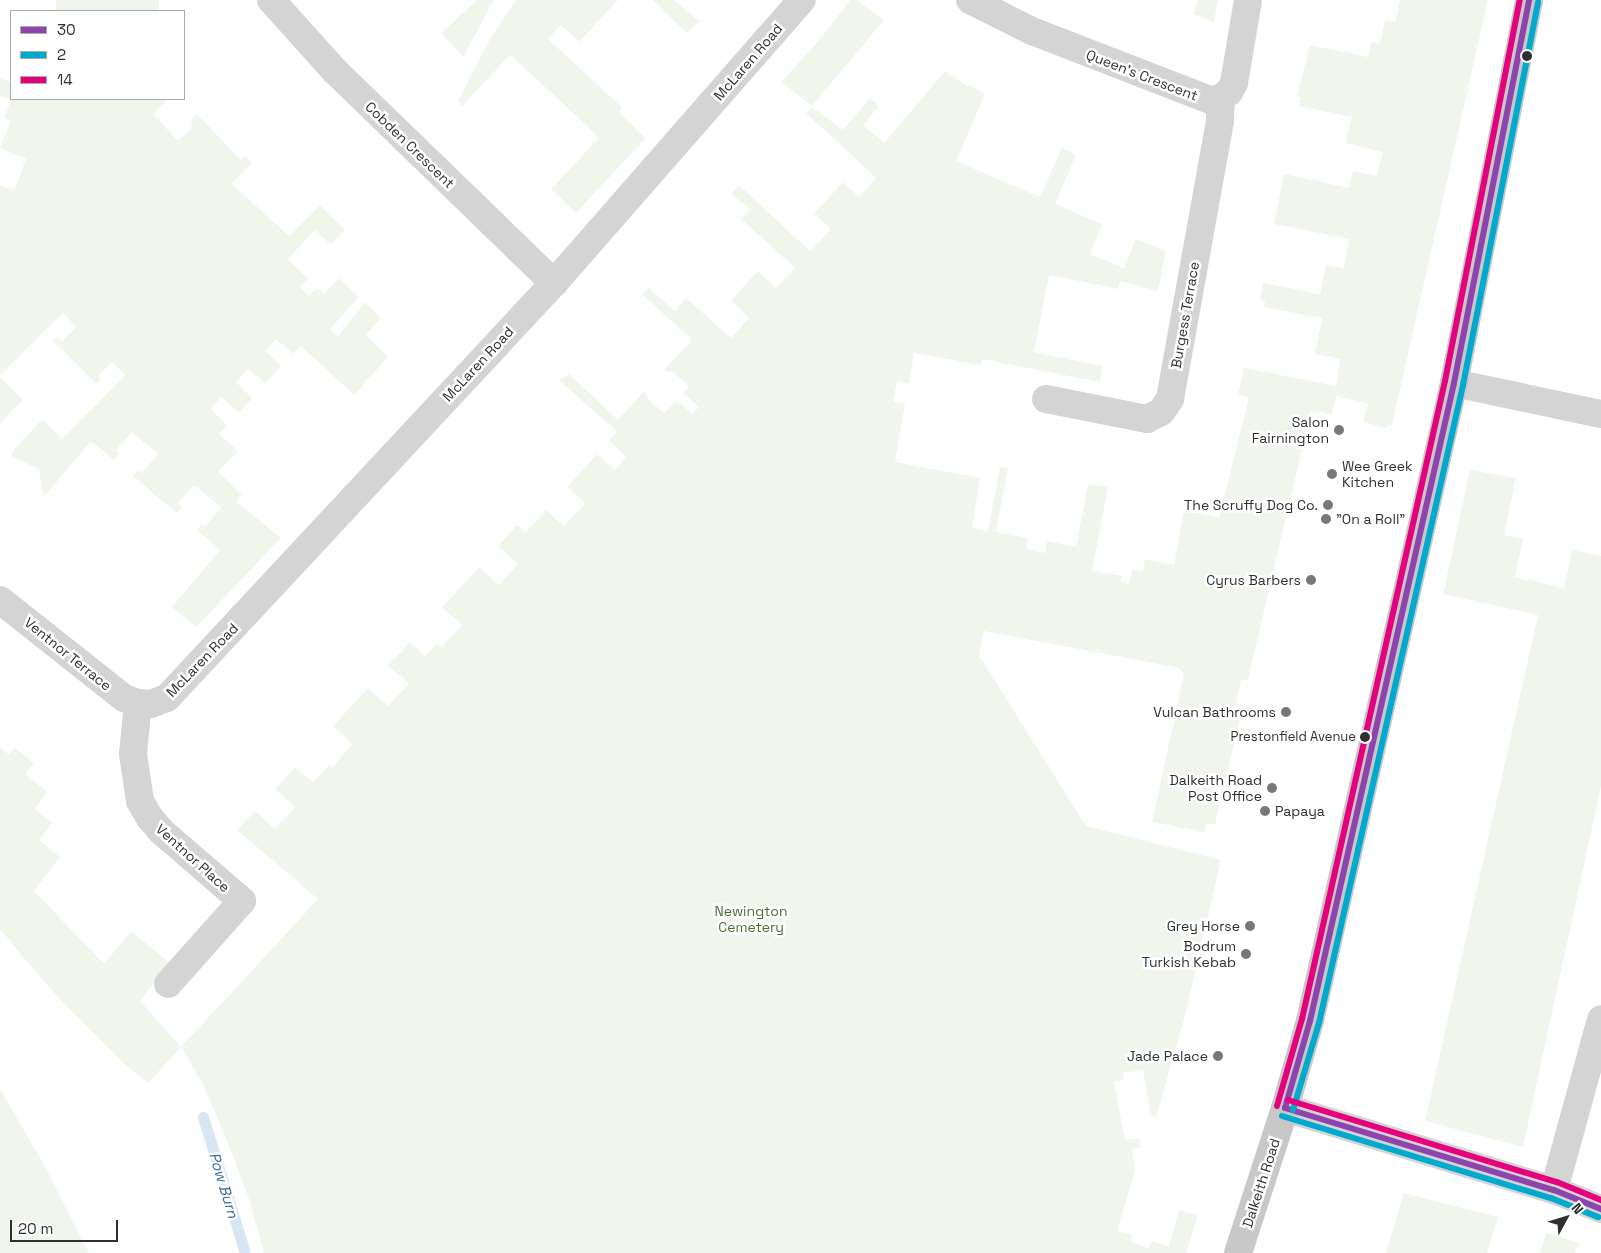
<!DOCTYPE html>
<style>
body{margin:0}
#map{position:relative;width:1601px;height:1253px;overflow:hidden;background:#fff;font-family:"Space Grotesk",sans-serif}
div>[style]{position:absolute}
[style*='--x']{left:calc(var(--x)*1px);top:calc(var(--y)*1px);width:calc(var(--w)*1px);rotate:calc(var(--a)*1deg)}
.green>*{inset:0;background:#f0f6ec;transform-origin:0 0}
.stream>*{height:11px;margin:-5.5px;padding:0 5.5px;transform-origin:5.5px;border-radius:5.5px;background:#d8e6f4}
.street>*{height:28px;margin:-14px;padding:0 14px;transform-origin:14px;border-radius:14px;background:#d4d4d4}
.primary>*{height:28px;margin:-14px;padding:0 14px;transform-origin:14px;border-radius:14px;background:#c8c8c8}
.bus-1>*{height:6px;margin:-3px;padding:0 3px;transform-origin:3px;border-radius:3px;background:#8e44ad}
.bus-2>*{height:6px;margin:-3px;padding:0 3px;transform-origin:3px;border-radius:3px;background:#00a9ce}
.bus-3>*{height:6px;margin:-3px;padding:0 3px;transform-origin:3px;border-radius:3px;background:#e5007d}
.dots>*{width:14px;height:14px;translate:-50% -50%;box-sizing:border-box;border:2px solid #fff;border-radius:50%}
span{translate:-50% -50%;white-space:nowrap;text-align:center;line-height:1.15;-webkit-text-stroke:5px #fff;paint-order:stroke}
.bus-label{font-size:13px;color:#303030}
.right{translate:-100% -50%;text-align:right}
.street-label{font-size:14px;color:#303030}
.poi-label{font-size:14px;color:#303030}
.left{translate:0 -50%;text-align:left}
.park-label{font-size:14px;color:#4c7038}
.water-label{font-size:15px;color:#35689b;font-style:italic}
.legend{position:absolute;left:10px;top:10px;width:175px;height:90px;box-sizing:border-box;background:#fff;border:1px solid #acacac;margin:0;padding:6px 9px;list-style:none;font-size:15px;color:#303030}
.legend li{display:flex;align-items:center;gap:10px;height:25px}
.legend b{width:25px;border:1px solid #acacac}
.north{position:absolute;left:1541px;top:1193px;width:50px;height:50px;-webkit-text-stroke:4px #fff;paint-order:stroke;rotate:51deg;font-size:14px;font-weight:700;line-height:20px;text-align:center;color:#303030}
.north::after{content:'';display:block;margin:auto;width:18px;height:22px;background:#303030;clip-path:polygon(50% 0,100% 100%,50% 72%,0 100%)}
.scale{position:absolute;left:10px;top:1220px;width:108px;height:22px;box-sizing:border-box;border:2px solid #303030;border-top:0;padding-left:6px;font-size:15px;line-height:18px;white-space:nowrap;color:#303030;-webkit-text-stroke:4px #fff;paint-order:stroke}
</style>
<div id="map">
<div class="green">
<i style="left:56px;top:0;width:103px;height:12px"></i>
<i style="clip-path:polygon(477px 0,494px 0,463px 57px,441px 33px)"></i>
<i style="clip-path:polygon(516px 0,618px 0,579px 42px,561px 25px,548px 39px,622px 107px,619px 112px,646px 138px,576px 213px,551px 189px,599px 138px,555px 96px,510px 55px,462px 106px,458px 101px,490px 39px)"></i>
<i style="clip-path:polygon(652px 0,674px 0,699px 21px,687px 33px)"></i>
<i style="clip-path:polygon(850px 0,857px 0,884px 20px,812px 106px,781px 82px,821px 38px)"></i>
<i style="clip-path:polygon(1198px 0,1218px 0,1214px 22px,1193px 14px)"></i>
<i style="clip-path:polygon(1400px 0,1488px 0,1392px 425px,1387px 425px,1387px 428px,1363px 422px,1368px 404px,1336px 396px,1332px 415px,1311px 410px,1248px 680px,1241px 680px,1236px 703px,1243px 705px,1224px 787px,1215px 786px,1212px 799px,1220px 801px,1215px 825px,1206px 823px,1205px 832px,1152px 822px,1184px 674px,1179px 668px,984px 631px,979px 655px,1086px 826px,1221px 860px,1185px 1016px,1156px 1117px,1151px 1115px,1143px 1070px,1123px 1073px,1124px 1080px,1114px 1082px,1125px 1140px,1139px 1138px,1141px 1147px,1132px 1150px,1135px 1171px,1117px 1231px,1132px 1235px,1131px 1242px,1149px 1248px,1152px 1241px,1169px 1246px,1179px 1210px,1198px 1215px,1186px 1253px,264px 1253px,249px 1199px,228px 1143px,203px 1084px,181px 1047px,148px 1083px,123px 1063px,61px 1001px,0 930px,0 747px,9px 755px,15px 748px,34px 763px,25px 774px,47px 792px,35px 809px,52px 823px,39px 840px,60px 857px,34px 891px,104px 964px,131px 931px,170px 963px,140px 1001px,181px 1047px,318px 899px,237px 830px,255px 811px,275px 829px,295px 807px,275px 789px,295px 767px,313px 782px,329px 765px,332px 767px,352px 745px,333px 726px,368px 688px,388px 706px,398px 695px,409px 684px,388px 665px,410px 642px,425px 656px,437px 644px,442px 647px,462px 625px,442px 607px,479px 567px,499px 585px,518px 564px,498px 546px,517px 525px,526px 532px,546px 510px,564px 526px,585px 503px,567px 487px,597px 454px,615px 470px,626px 457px,609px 441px,617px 432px,559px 380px,569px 374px,618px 420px,645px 390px,648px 399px,664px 413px,677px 400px,692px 414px,699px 407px,683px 393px,689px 386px,674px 373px,664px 370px,692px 340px,642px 294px,648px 287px,675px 311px,686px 298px,731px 338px,749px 318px,731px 301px,743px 287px,758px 271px,776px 288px,795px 268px,741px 219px,750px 209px,731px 194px,739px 185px,810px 251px,831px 229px,814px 214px,843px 182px,859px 197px,876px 178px,806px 113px,812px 107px,843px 130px,870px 98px,879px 106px,863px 125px,884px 143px,945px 71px,969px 87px,971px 86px,985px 94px,956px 161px,1040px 197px,1062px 148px,1076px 155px,1055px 204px,1102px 224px,1090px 254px,1124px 268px,1136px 239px,1166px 251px,1158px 291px,1120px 281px,1118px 289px,1049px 275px,1034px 352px,1102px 366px,1100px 382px,982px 359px,981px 365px,914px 353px,909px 384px,897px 381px,893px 402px,905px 404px,895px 462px,980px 478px,972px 528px,988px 531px,1000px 467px,1008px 468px,996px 532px,1028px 538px,1026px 549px,1045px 553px,1047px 541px,1076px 547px,1088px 484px,1108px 487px,1092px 571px,1122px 576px,1120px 582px,1129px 584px,1132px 569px,1143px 571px,1145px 559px,1174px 565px,1184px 511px,1219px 517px,1249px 397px,1238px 395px,1244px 368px,1336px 386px,1340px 359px,1315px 354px,1322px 318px,1264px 307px,1265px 301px,1260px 300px,1263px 283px,1320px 294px,1326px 265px,1344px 268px,1349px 239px,1274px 224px,1284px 174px,1349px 188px,1353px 171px,1377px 176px,1382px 152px,1346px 143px,1351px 117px,1299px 106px,1301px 97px,1297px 97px,1310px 45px,1368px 57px,1371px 42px,1380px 43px,1385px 20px,1395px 22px)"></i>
<i style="clip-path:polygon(0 78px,11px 82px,11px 99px,168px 99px,153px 114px,178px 141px,192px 128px,191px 120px,197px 114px,241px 160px,245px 156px,252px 163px,232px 184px,289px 236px,320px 205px,345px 230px,331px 245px,315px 230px,288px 259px,308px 279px,300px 287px,309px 296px,317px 288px,324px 294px,339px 278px,359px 297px,330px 329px,338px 336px,365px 302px,381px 318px,366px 335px,388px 357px,354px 395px,301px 346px,293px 354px,276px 339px,266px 351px,281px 366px,265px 384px,248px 369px,236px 382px,252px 398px,239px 413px,221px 397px,211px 409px,227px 425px,219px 434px,238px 451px,218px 472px,242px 494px,236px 501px,281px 538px,196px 627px,172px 607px,220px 550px,197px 530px,202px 524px,205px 527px,221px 507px,194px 485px,178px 503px,182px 507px,177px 513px,155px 495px,133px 476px,138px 470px,142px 473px,158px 454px,132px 432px,116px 450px,120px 454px,114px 460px,91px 441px,43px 498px,39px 469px,13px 457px,11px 453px,42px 419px,62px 439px,125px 375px,112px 362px,98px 376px,101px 380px,96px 384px,53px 341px,57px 337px,62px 341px,76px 327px,63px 313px,0 376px,0 185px,14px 191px,26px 159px,0 148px,11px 120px,4px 118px,11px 100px,0 96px)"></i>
<i style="clip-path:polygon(0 377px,23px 400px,0 424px)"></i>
<i style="clip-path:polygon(1470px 470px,1516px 478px,1504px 535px,1523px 539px,1515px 577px,1564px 588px,1572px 550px,1601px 556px,1601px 786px,1523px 1147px,1425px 1121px,1538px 615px,1443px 594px)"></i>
<i style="clip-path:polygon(0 1089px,42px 1161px,89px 1253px,0 1253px)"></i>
<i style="clip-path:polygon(1404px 1193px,1498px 1217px,1487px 1253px,1386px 1253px)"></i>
<i style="clip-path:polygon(1546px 1233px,1579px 1243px,1574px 1253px,1540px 1253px)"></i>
</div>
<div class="stream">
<i style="--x:203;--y:1117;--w:142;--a:72.8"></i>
</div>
<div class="street">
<i style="--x:271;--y:0;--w:96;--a:48"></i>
<i style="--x:335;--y:71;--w:305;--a:44.1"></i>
<i style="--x:970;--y:0;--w:69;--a:26.6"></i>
<i style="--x:1032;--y:31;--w:191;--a:21.2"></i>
<i style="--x:1210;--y:100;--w:11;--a:-10"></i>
<i style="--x:1221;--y:98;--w:10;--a:-37"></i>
<i style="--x:1229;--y:92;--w:10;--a:-61"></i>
<i style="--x:1234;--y:83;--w:84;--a:-80.4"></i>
<i style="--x:1454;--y:383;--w:150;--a:11.9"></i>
<i style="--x:1046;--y:399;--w:103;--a:11.2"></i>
<i style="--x:1147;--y:419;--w:16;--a:-27"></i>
<i style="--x:1161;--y:412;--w:16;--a:-55"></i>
<i style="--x:1170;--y:399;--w:282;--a:-79.8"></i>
<i style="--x:1220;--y:121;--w:23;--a:-88"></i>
<i style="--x:0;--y:600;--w:158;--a:38.3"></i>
<i style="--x:124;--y:698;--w:15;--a:20"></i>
<i style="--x:138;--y:703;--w:13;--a:4"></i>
<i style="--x:151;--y:704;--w:17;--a:-21"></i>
<i style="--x:167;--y:698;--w:567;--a:-47"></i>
<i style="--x:554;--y:283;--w:376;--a:-48.8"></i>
<i style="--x:138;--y:703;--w:51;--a:95.6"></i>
<i style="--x:133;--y:754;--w:48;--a:81.5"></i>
<i style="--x:140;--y:801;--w:20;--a:60"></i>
<i style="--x:150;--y:818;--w:17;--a:50"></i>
<i style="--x:161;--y:831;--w:107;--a:40.8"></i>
<i style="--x:242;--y:901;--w:111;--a:131.7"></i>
<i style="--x:1285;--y:1108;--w:281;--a:17"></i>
<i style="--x:1554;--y:1190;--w:51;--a:22"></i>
<i style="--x:1554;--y:1190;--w:177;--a:-74.6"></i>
</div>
<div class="primary">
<i style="--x:1238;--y:1253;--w:152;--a:-72"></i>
<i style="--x:1285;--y:1108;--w:91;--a:-74"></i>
<i style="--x:1310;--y:1021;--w:654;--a:-77.28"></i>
<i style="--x:1454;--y:383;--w:390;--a:-78.9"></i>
</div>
<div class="bus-1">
<i style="--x:1285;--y:1108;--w:91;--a:-74"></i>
<i style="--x:1310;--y:1021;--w:654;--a:-77.28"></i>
<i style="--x:1454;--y:383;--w:390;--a:-78.9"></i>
<i style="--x:1285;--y:1108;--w:281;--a:17"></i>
<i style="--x:1554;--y:1190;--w:51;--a:22"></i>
</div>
<div class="bus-2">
<i style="--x:1293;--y:1110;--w:91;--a:-73.4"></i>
<i style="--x:1319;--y:1023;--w:654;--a:-77.28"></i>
<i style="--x:1463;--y:385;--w:390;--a:-78.9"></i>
<i style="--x:1282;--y:1116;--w:281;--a:17"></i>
<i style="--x:1551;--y:1198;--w:51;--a:22"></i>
</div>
<div class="bus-3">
<i style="--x:1288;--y:1100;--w:281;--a:17"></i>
<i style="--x:1557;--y:1182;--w:48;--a:22.2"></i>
<i style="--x:1277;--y:1106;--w:91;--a:-74"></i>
<i style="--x:1302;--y:1019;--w:654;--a:-77.37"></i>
<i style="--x:1445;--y:381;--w:388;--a:-78.9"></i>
</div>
<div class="dots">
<i style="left:1527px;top:56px;background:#303030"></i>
<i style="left:1339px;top:430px;background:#787878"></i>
<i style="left:1332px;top:474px;background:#787878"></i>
<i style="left:1328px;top:505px;background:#787878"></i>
<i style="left:1326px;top:519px;background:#787878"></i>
<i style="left:1311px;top:580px;background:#787878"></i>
<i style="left:1286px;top:712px;background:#787878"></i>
<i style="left:1365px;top:737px;background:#303030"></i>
<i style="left:1272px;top:788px;background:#787878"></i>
<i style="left:1265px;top:811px;background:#787878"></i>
<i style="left:1250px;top:926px;background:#787878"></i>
<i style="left:1246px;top:954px;background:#787878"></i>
<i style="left:1218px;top:1056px;background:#787878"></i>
</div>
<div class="bus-label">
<span class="right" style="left:1356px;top:737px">Prestonfield Avenue</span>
</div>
<div class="street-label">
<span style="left:748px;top:62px;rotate:-49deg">McLaren Road</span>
<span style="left:1142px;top:75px;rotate:21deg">Queen's Crescent</span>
<span style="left:410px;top:145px;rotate:44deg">Cobden Crescent</span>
<span style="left:1185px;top:315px;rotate:-80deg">Burgess Terrace</span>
<span style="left:478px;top:364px;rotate:-47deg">McLaren Road</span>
<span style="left:68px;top:654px;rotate:39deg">Ventnor Terrace</span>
<span style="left:202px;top:660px;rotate:-46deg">McLaren Road</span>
<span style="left:193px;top:858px;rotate:42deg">Ventnor Place</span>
<span style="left:1261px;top:1183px;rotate:-72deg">Dalkeith Road</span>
</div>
<div class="poi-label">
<span class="right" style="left:1329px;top:430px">Salon<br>Fairnington</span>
<span class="left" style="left:1342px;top:474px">Wee Greek<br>Kitchen</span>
<span class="right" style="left:1318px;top:505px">The Scruffy Dog Co.</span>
<span class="left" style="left:1336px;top:519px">"On a Roll"</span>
<span class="right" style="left:1301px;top:580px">Cyrus Barbers</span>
<span class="right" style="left:1276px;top:712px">Vulcan Bathrooms</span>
<span class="right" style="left:1262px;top:788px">Dalkeith Road<br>Post Office</span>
<span class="left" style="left:1275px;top:811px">Papaya</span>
<span class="right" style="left:1240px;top:926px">Grey Horse</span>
<span class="right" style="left:1236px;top:954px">Bodrum<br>Turkish Kebab</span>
<span class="right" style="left:1208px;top:1056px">Jade Palace</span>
</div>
<div class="park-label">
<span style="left:751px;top:919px">Newington<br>Cemetery</span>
</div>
<div class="water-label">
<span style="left:224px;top:1185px;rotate:73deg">Pow Burn</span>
</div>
<ul class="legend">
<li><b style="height:6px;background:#8e44ad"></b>30</li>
<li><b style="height:6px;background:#00a9ce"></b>2</li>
<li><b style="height:6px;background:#e5007d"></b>14</li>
</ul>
<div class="north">N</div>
<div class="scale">20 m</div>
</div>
